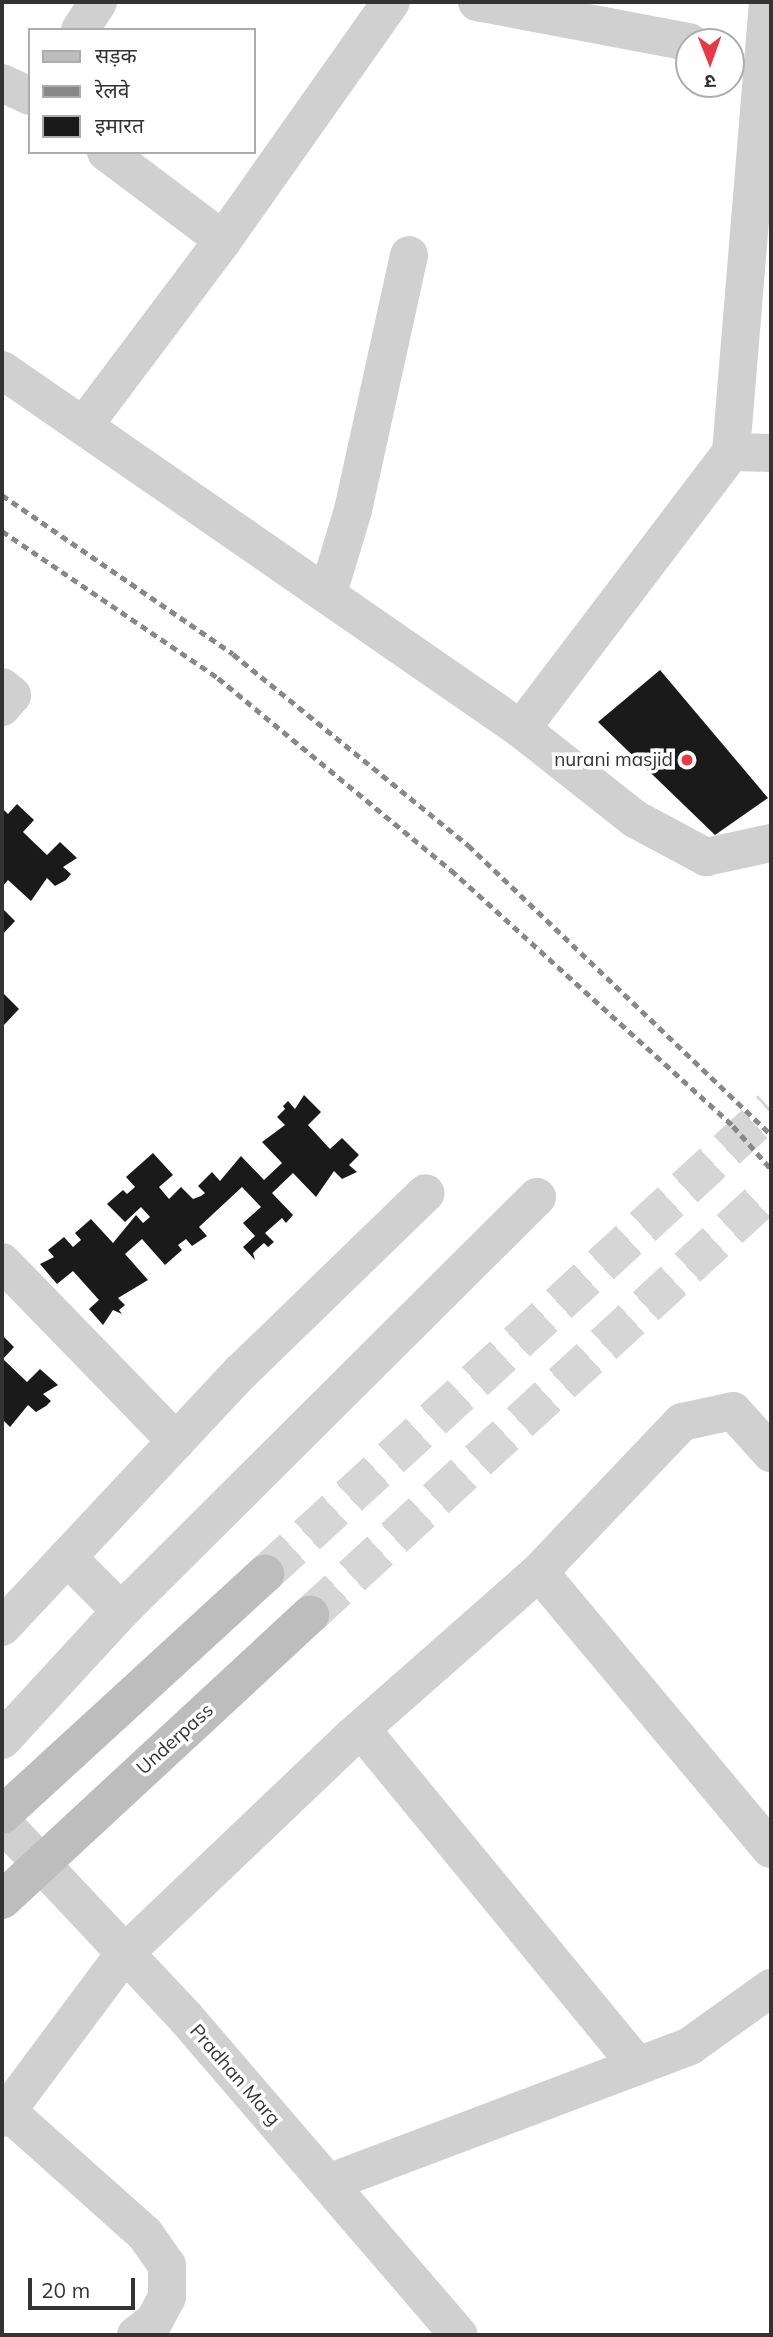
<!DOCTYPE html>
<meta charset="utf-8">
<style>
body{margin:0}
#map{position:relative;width:773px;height:2337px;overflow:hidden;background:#fff;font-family:Mulish,"Noto Sans Devanagari",sans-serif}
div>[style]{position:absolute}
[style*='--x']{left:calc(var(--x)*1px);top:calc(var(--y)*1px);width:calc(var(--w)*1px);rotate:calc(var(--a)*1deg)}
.building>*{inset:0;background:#1a1a1a}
.secondary-tunnel>*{height:38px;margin-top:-19px;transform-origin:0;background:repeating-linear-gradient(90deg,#d6d6d6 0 38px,transparent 0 57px)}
.minor>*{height:38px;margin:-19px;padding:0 19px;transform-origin:19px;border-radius:19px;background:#d0d0d0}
.tertiary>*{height:38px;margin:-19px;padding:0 19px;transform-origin:19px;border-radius:19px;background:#d0d0d0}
.secondary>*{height:38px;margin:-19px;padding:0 19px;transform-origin:19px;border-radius:19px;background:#bdbdbd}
.rail>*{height:5px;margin-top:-2.5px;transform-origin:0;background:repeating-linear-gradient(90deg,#888 0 7px,transparent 0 12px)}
.dots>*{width:19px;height:19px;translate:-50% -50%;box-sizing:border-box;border:4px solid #fff;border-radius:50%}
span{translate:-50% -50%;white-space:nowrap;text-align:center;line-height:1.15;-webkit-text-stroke:7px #fff;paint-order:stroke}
.poi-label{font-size:19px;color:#333}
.right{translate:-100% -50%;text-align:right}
.street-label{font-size:19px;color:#333}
.frame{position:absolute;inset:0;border:4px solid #333;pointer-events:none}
.legend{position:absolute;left:28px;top:28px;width:228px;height:126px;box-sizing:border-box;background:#fff;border:2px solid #adadad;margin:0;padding:9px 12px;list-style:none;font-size:21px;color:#333}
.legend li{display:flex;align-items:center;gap:14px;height:35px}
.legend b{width:35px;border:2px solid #adadad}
.north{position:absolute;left:675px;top:28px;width:70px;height:70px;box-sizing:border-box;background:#fff;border:2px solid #adadad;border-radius:50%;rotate:179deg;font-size:19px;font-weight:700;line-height:28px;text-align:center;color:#333}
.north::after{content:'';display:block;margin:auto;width:24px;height:32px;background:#e63946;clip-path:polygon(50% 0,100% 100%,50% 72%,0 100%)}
.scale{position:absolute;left:28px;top:2278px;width:107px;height:32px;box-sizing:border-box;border:4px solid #333;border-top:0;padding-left:9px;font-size:21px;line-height:24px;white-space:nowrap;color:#333;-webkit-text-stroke:5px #fff;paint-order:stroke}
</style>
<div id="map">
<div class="building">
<i style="clip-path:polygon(660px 670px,768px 798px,715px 835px,598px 722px)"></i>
<i style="clip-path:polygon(17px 804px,34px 820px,23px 832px,47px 855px,60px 842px,77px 858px,63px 867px,71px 874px,66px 880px,55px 886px,47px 878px,31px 901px,8px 880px,2px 887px,2px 808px,8px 814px)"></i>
<i style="clip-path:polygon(2px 908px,15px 921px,2px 935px)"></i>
<i style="clip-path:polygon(2px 992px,19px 1009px,2px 1027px)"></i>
<i style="clip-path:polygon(304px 1095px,321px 1112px,308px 1125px,330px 1149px,342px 1138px,359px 1155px,349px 1165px,357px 1172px,342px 1179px,334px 1171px,316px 1197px,293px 1173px,272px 1193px,293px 1215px,286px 1223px,282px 1218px,265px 1233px,274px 1242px,268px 1247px,264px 1243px,253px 1253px,255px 1260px,243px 1247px,255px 1236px,243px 1223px,261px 1207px,242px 1187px,199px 1227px,207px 1236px,192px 1246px,186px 1239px,178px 1245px,182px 1250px,165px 1265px,142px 1239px,125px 1254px,148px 1280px,118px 1298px,125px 1305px,119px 1310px,122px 1314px,113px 1310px,103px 1325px,89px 1309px,99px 1300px,73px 1271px,57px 1284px,40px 1264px,54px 1257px,48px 1250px,64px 1237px,73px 1247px,81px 1240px,75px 1233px,91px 1219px,113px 1243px,136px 1215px,143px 1223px,150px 1217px,141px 1207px,125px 1222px,107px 1204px,123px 1190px,127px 1194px,135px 1187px,126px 1177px,153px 1153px,173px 1175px,159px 1187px,169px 1199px,181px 1187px,193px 1199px,201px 1196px,205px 1193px,198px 1186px,212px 1172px,220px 1181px,241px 1156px,264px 1180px,282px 1163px,262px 1142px,285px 1125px,277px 1117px,285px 1109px,283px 1106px,288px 1101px,295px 1109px)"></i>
<i style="clip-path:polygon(2px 1335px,14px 1347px,3px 1359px,27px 1382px,40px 1369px,58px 1385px,43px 1394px,51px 1401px,46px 1406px,36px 1412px,28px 1405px,10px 1427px,2px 1419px)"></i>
</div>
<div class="secondary-tunnel">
<i style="--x:265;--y:1574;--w:687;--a:-42.58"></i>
<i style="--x:310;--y:1615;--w:626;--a:-42.61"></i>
</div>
<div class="minor">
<i style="--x:477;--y:2;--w:216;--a:10.7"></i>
<i style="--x:80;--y:30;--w:33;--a:-57"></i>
<i style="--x:2;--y:83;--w:31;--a:25"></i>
<i style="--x:106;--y:152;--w:146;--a:36.9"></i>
<i style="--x:85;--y:424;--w:230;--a:-53.1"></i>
<i style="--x:223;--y:240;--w:291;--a:-54.8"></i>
<i style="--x:731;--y:452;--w:40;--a:1.4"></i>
<i style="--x:328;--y:593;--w:87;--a:-73.2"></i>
<i style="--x:353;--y:510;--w:261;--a:-77.6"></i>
<i style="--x:2;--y:687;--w:13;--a:39"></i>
<i style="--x:12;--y:695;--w:16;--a:130"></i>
<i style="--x:521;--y:729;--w:348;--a:-52.8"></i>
<i style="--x:731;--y:452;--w:452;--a:-85.3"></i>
<i style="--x:2;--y:1262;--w:250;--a:45.8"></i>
<i style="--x:67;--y:1557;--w:76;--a:45"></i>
<i style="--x:539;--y:1572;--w:361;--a:50.1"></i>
<i style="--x:2;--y:1627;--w:349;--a:-46.9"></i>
<i style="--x:241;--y:1372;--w:257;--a:-44.1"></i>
<i style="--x:361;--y:1729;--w:436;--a:50.6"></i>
<i style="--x:2;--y:1740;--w:176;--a:-47.3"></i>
<i style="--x:121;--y:1611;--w:587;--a:-44.86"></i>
<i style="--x:8;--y:2112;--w:183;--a:41.7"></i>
<i style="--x:145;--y:2234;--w:38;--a:55"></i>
<i style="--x:167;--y:2265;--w:32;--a:90"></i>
<i style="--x:167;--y:2297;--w:27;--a:118"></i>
<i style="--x:154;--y:2321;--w:23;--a:142"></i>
<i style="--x:2;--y:2118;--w:206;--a:-53.3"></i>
<i style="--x:125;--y:1953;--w:316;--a:-43.6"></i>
<i style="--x:354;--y:1735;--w:247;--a:-41.4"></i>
<i style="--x:539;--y:1572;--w:207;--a:-46.4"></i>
<i style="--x:682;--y:1422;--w:52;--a:-12.2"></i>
<i style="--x:733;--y:1411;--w:57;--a:47.9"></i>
<i style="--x:328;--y:2183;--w:387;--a:-20.7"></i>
<i style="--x:690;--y:2046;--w:100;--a:-35.6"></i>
</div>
<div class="tertiary">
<i style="--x:2;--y:370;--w:631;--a:34.67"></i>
<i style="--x:521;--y:729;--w:145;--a:38.3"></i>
<i style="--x:635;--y:819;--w:81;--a:28.2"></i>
<i style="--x:706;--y:857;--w:66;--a:-12.2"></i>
<i style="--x:2;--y:1822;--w:269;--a:46.8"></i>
<i style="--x:186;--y:2018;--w:418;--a:49.3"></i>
</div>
<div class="secondary">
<i style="--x:2;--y:1815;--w:357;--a:-42.5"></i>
<i style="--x:2;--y:1900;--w:420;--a:-42.8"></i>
</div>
<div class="rail">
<i style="--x:2;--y:495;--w:280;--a:34.5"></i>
<i style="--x:233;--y:654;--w:303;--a:39.1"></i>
<i style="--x:468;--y:845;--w:419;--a:43.7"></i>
<i style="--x:2;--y:531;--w:261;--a:34.2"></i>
<i style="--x:218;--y:678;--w:302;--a:39.5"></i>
<i style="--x:451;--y:870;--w:381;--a:42.2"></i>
<i style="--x:733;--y:1126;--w:57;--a:48.5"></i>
</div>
<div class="dots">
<i style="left:687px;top:760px;background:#e63946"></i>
</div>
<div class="poi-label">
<span class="right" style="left:673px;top:760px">nurani masjid</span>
</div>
<div class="street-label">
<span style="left:175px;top:1739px;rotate:-42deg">Underpass</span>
<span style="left:235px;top:2075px;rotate:49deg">Pradhan Marg</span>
</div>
<div class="frame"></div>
<ul class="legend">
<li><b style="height:9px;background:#bdbdbd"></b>सड़क</li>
<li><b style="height:9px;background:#888"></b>रेलवे</li>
<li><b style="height:19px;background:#1a1a1a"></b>इमारत</li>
</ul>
<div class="north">उ</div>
<div class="scale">20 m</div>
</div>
